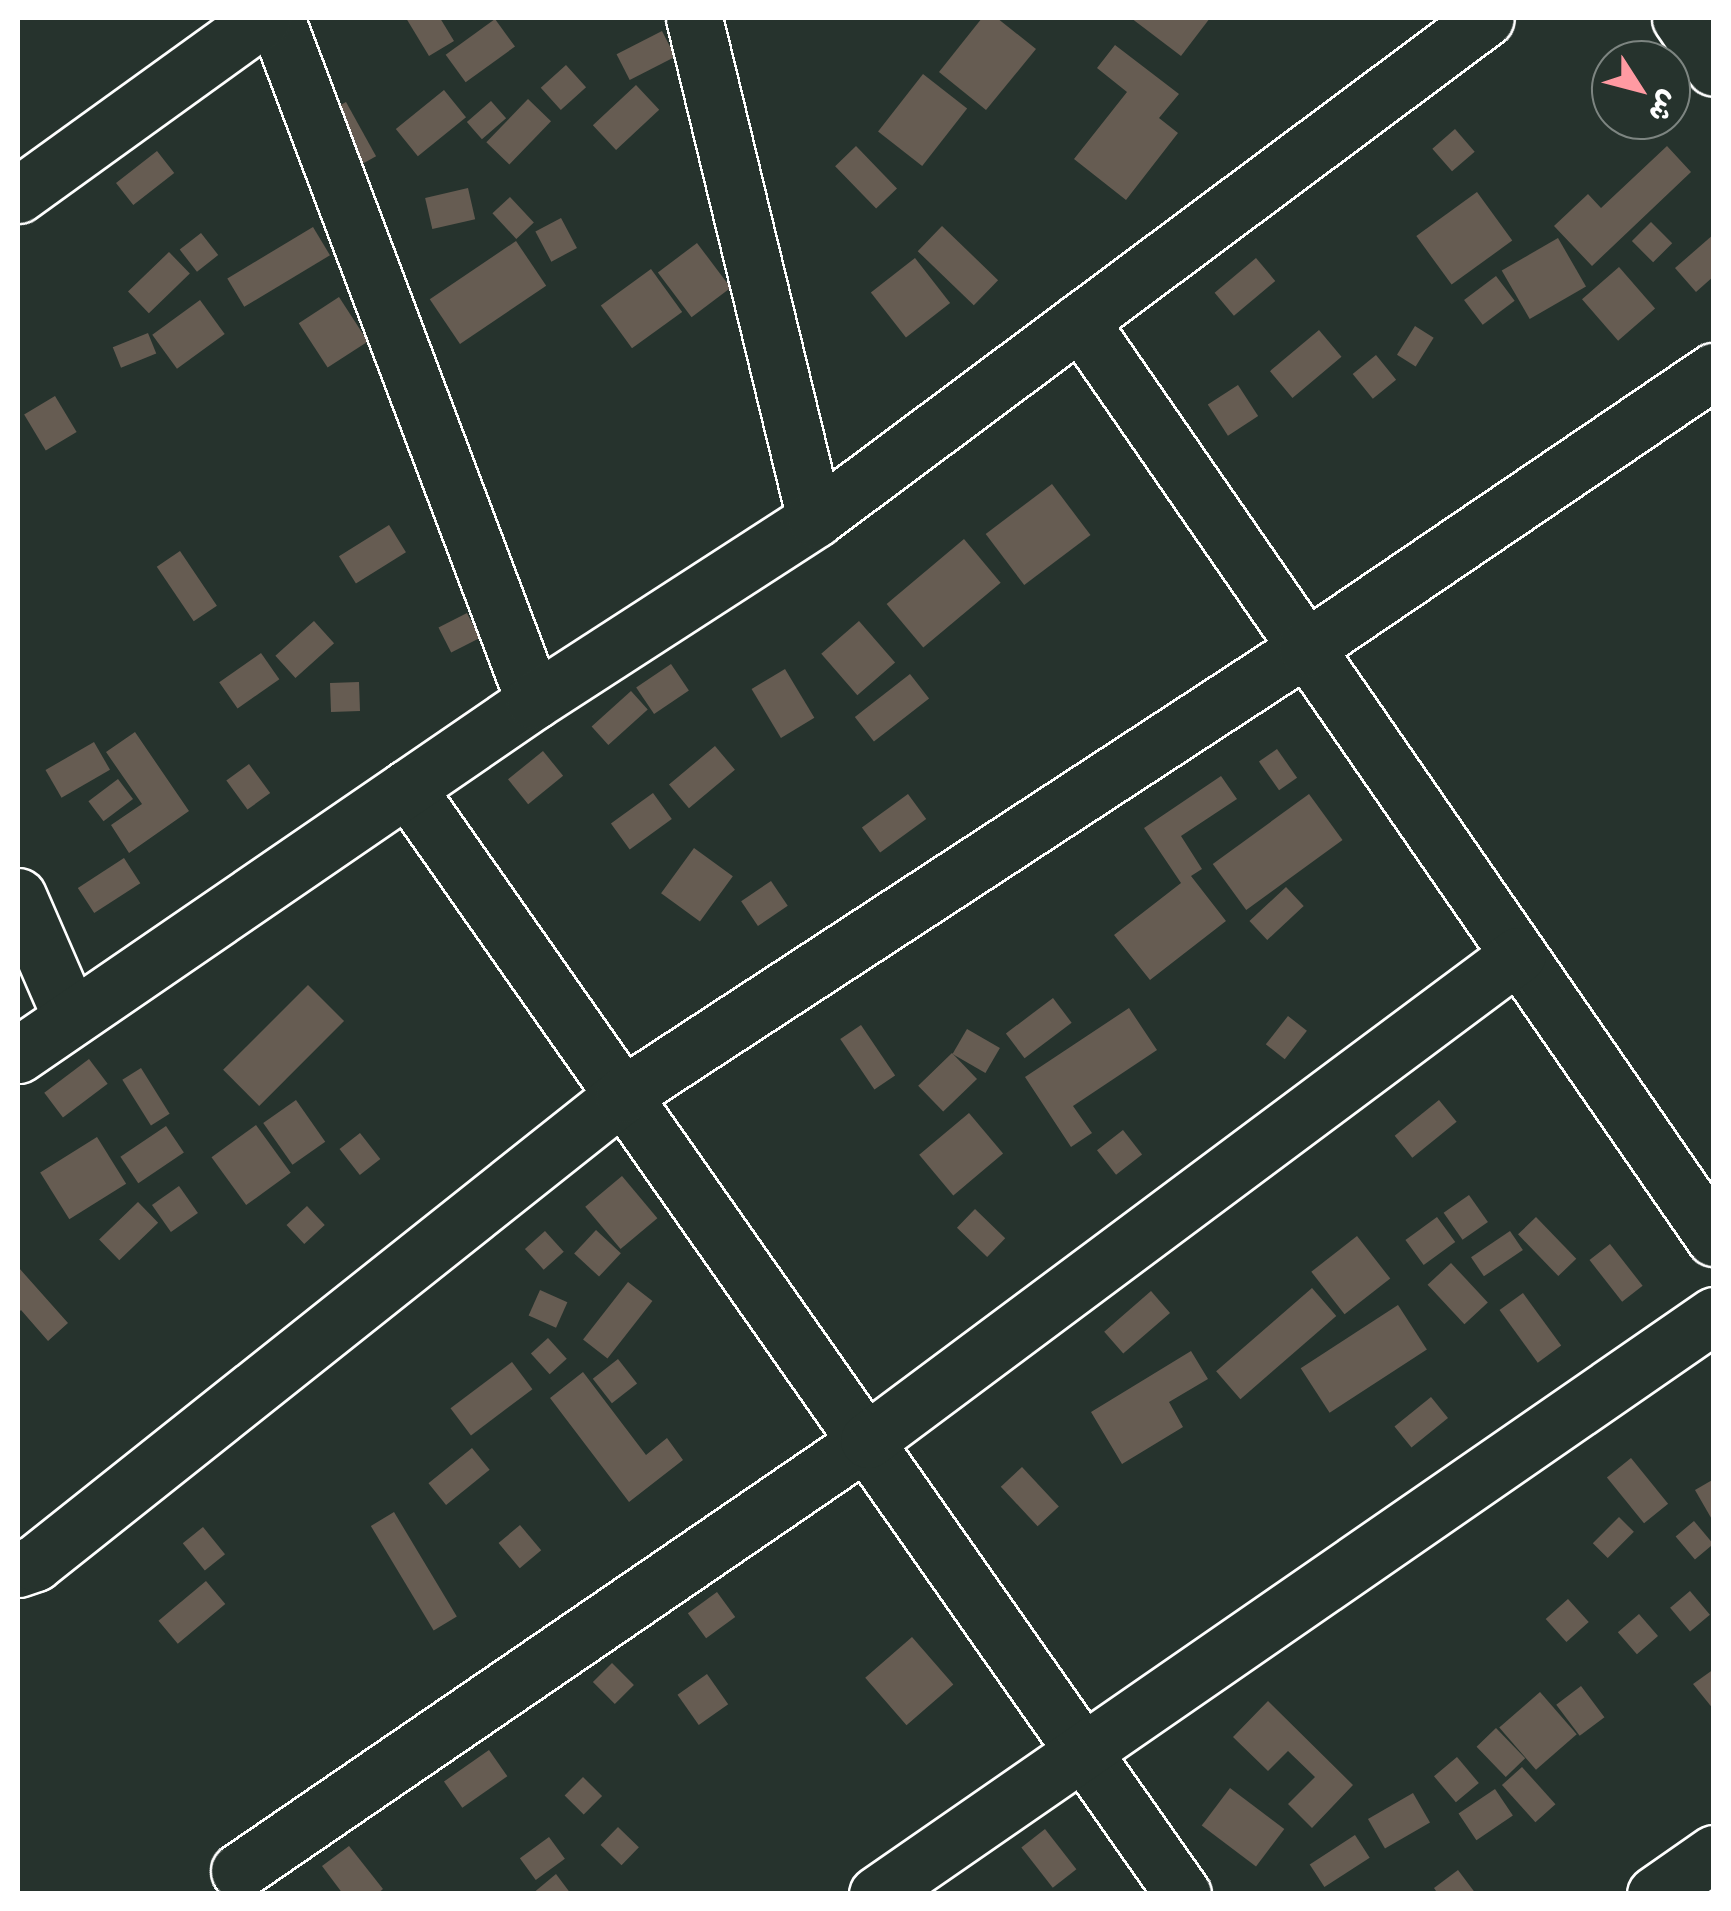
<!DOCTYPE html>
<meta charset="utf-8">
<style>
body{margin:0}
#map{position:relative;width:1731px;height:1911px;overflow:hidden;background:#26332d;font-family:Caveat,"Playpen Sans Arabic",sans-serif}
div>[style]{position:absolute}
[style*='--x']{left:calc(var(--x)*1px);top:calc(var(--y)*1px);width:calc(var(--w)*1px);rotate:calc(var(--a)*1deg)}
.building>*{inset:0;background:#665c52;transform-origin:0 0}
.roads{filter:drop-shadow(2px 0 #fff) drop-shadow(-2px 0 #fff) drop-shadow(0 2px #fff) drop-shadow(0 -2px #fff)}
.minor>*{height:55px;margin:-27.5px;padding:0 27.5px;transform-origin:27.5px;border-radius:27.5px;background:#26332d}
span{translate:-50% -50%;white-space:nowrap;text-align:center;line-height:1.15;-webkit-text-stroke:8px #26332d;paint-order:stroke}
.frame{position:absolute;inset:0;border:20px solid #fff;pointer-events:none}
.north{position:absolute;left:1591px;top:40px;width:100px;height:100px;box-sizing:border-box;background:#26332d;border:2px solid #7d8581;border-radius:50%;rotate:126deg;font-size:28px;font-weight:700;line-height:40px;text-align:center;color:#fff}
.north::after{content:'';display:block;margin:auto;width:35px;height:45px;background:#ff9aa2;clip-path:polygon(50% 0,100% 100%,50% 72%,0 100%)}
</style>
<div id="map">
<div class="building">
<i style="clip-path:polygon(406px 18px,440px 18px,454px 41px,429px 56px)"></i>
<i style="clip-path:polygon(982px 18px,997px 18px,1036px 49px,986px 110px,939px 72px)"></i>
<i style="clip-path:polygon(1131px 18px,1210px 18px,1181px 56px)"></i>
<i style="left:495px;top:19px;width:34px;height:61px;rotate:54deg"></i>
<i style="left:662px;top:31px;width:29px;height:51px;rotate:63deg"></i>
<i style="clip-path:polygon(1115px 45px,1179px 94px,1159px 118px,1178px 133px,1126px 200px,1074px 159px,1127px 92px,1097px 68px)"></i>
<i style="left:566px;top:65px;width:30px;height:34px;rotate:48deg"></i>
<i style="left:923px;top:74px;width:56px;height:73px;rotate:38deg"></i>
<i style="left:636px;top:85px;width:34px;height:59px;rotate:47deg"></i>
<i style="left:444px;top:90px;width:35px;height:62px;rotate:51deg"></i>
<i style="left:528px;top:99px;width:32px;height:60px;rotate:44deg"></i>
<i style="left:491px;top:101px;width:23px;height:32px;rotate:49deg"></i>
<i style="left:346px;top:102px;width:62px;height:34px;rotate:61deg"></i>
<i style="left:1455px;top:129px;width:30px;height:30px;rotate:49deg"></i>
<i style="left:856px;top:146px;width:59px;height:29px;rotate:46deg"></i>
<i style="clip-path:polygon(1667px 146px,1691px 172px,1592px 266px,1554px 226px,1588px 194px,1601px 208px)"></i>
<i style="left:157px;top:151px;width:28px;height:52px;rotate:52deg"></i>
<i style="left:468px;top:188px;width:32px;height:44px;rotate:77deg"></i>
<i style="left:1477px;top:192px;width:60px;height:75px;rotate:54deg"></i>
<i style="left:510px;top:197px;width:35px;height:24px;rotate:47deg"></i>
<i style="left:561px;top:218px;width:34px;height:29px;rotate:62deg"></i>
<i style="left:1651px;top:222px;width:30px;height:27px;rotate:45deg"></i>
<i style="left:942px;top:226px;width:78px;height:35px;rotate:44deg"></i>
<i style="left:313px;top:227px;width:33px;height:100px;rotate:59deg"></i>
<i style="left:201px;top:233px;width:28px;height:27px;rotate:52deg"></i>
<i style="clip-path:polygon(1714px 234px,1714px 276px,1696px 292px,1675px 268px)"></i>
<i style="left:1558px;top:238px;width:56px;height:65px;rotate:60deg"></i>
<i style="left:516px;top:241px;width:54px;height:104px;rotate:56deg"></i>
<i style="left:697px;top:243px;width:56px;height:49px;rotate:53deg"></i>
<i style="left:169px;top:252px;width:30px;height:57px;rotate:46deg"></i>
<i style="left:915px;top:258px;width:57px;height:56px;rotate:52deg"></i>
<i style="left:1256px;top:258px;width:30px;height:54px;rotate:50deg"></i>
<i style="left:1619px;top:267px;width:55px;height:49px;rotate:49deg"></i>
<i style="left:651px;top:269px;width:53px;height:62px;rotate:54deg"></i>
<i style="left:1496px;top:276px;width:31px;height:40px;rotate:53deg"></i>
<i style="left:339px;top:297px;width:53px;height:48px;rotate:57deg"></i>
<i style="left:200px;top:300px;width:42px;height:59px;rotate:54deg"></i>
<i style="left:1415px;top:326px;width:22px;height:34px;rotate:32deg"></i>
<i style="left:1319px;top:330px;width:35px;height:64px;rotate:50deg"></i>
<i style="left:148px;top:333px;width:22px;height:38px;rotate:68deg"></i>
<i style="left:1376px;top:355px;width:32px;height:30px;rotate:51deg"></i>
<i style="left:1238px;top:385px;width:37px;height:36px;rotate:57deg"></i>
<i style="left:55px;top:396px;width:42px;height:36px;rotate:59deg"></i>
<i style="left:1052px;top:484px;width:64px;height:83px;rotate:53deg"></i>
<i style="left:389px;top:525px;width:32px;height:59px;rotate:58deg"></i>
<i style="left:964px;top:539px;width:57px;height:101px;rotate:50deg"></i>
<i style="left:180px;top:551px;width:66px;height:28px;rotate:56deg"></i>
<i style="left:467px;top:613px;width:28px;height:32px;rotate:63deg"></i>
<i style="left:314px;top:621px;width:30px;height:52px;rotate:48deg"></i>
<i style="left:859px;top:621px;width:55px;height:50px;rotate:49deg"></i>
<i style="left:261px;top:653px;width:32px;height:51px;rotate:55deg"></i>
<i style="left:671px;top:664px;width:32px;height:42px;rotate:56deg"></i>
<i style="left:785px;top:669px;width:57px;height:39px;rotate:59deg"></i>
<i style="left:910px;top:674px;width:31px;height:70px;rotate:52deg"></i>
<i style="left:359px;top:682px;width:29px;height:29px;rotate:88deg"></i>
<i style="left:631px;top:691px;width:25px;height:53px;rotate:48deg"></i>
<i style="clip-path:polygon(135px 732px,189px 811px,129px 853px,111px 825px,142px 804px,106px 752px)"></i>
<i style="left:94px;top:742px;width:32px;height:56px;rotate:60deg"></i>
<i style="left:715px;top:746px;width:31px;height:60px;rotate:50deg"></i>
<i style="left:1277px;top:749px;width:35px;height:22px;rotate:55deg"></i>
<i style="left:543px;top:751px;width:32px;height:45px;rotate:51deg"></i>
<i style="left:249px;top:764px;width:36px;height:28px;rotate:54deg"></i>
<i style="clip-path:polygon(1221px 776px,1237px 799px,1181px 836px,1202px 869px,1191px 876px,1226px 921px,1150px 980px,1114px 935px,1181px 883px,1144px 828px)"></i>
<i style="left:118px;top:779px;width:25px;height:37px;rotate:53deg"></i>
<i style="left:653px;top:793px;width:32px;height:52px;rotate:54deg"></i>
<i style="left:908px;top:794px;width:31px;height:57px;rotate:54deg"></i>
<i style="left:1309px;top:794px;width:57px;height:119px;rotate:54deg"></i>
<i style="left:694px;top:848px;width:48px;height:56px;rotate:36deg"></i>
<i style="left:124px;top:858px;width:30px;height:55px;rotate:57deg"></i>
<i style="left:771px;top:881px;width:30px;height:36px;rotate:56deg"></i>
<i style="left:1286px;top:887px;width:26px;height:50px;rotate:47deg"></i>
<i style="left:308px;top:985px;width:51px;height:120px;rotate:45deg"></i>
<i style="left:1053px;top:998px;width:31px;height:59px;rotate:53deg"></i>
<i style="clip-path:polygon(1129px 1008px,1157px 1050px,1073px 1106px,1092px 1133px,1071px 1147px,1025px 1077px)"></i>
<i style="left:1288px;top:1016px;width:24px;height:36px;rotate:38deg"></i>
<i style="left:861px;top:1025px;width:61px;height:25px;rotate:56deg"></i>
<i style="left:967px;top:1029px;width:38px;height:29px;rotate:30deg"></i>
<i style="left:952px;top:1053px;width:36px;height:47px;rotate:46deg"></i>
<i style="left:89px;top:1059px;width:31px;height:56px;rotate:53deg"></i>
<i style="left:141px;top:1068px;width:54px;height:22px;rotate:58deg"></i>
<i style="left:296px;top:1100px;width:51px;height:40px;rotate:55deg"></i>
<i style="left:1439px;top:1100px;width:28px;height:57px;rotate:51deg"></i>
<i style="left:969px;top:1113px;width:53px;height:65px;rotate:50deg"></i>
<i style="left:256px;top:1125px;width:59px;height:55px;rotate:54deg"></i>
<i style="left:166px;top:1126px;width:32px;height:55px;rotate:56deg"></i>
<i style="left:1123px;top:1130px;width:31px;height:33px;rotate:52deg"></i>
<i style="left:360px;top:1133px;width:33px;height:26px;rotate:52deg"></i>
<i style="left:97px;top:1137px;width:55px;height:67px;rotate:58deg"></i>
<i style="left:622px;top:1176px;width:55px;height:48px;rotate:50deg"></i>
<i style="left:179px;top:1186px;width:33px;height:33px;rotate:55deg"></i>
<i style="left:1469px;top:1195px;width:33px;height:31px;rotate:55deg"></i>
<i style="left:138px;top:1202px;width:29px;height:54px;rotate:46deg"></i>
<i style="left:307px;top:1206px;width:26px;height:28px;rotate:47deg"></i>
<i style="left:975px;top:1209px;width:42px;height:26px;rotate:44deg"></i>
<i style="left:1437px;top:1217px;width:31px;height:39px;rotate:54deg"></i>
<i style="left:1536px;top:1217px;width:58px;height:25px;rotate:46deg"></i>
<i style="left:596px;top:1230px;width:34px;height:32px;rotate:43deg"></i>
<i style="left:545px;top:1231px;width:28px;height:27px;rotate:48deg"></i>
<i style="left:1510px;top:1231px;width:23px;height:47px;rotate:56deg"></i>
<i style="left:1357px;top:1236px;width:54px;height:58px;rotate:52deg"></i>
<i style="left:1610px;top:1244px;width:53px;height:26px;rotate:52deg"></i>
<i style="left:1451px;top:1263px;width:54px;height:32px;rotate:47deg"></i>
<i style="clip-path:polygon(19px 1268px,68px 1323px,48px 1341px,21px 1310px,18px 1313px)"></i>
<i style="left:628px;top:1282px;width:31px;height:73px;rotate:38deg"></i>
<i style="left:1312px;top:1288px;width:37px;height:127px;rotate:49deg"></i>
<i style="left:540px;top:1290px;width:30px;height:28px;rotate:24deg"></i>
<i style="left:1151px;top:1291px;width:29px;height:62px;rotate:49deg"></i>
<i style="left:1523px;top:1293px;width:65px;height:29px;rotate:54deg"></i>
<i style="left:1398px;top:1305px;width:53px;height:116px;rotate:57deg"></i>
<i style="left:548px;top:1338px;width:28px;height:23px;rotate:48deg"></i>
<i style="clip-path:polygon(1191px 1351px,1208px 1379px,1169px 1402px,1183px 1427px,1122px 1464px,1091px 1412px)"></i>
<i style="left:618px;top:1359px;width:31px;height:32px;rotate:52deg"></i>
<i style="left:512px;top:1362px;width:34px;height:77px;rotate:53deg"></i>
<i style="clip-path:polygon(583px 1372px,646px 1455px,667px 1438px,683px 1460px,629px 1502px,550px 1398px)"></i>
<i style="left:1431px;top:1397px;width:27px;height:47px;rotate:51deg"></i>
<i style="left:472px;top:1448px;width:28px;height:56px;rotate:51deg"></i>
<i style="left:1631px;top:1458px;width:59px;height:31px;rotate:51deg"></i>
<i style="left:1022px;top:1467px;width:54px;height:29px;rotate:47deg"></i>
<i style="clip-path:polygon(1714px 1479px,1714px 1523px,1695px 1490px)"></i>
<i style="left:394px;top:1512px;width:122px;height:27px;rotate:59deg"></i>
<i style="left:1619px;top:1517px;width:21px;height:37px;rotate:45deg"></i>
<i style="left:1694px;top:1521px;width:30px;height:24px;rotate:50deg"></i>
<i style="left:520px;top:1525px;width:33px;height:28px;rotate:50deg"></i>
<i style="left:203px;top:1527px;width:35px;height:26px;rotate:51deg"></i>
<i style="left:206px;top:1581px;width:30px;height:62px;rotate:50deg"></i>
<i style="left:1690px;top:1591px;width:31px;height:26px;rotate:50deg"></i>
<i style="left:717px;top:1592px;width:31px;height:36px;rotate:54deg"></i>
<i style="left:1568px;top:1599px;width:31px;height:30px;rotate:48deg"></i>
<i style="left:1639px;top:1614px;width:29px;height:28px;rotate:49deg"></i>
<i style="left:912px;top:1637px;width:63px;height:62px;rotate:49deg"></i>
<i style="left:612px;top:1663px;width:31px;height:27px;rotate:45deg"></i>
<i style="clip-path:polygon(1714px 1669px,1714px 1710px,1693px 1684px)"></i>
<i style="left:707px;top:1674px;width:37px;height:36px;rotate:55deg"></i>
<i style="left:1581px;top:1686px;width:39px;height:31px;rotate:53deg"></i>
<i style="left:1540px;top:1692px;width:56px;height:54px;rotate:49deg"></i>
<i style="clip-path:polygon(1268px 1701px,1353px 1785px,1312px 1828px,1288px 1804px,1315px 1777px,1288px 1751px,1268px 1771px,1233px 1737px)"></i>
<i style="left:1496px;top:1728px;width:42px;height:27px;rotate:46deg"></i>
<i style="left:489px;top:1750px;width:32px;height:55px;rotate:55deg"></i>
<i style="left:1457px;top:1757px;width:34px;height:30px;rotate:50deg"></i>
<i style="left:1522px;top:1767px;width:50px;height:27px;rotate:48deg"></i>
<i style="left:583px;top:1777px;width:27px;height:26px;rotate:45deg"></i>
<i style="left:1230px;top:1788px;width:68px;height:47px;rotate:37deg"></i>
<i style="left:1495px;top:1789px;width:32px;height:44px;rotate:56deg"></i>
<i style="left:1413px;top:1793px;width:34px;height:52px;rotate:60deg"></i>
<i style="left:618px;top:1827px;width:29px;height:25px;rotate:44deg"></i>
<i style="left:1045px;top:1829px;width:51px;height:30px;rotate:52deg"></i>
<i style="left:1355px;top:1835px;width:27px;height:54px;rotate:57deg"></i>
<i style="left:549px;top:1837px;width:27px;height:36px;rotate:54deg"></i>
<i style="clip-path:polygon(349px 1846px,383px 1889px,377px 1894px,343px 1894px,322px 1866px)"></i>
<i style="clip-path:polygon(1458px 1870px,1476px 1894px,1438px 1894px,1434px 1888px)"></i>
<i style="clip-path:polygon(556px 1874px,571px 1894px,532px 1894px)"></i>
</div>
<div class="roads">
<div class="minor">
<i style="--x:276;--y:18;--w:730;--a:69.31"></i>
<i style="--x:694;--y:18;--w:515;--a:76.42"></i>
<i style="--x:1680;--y:18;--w:60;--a:55.8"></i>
<i style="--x:18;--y:195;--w:302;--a:-35.8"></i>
<i style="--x:1080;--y:321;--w:1115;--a:55.34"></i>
<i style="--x:407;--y:788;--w:1351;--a:54.95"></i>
<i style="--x:18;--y:896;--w:133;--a:66.5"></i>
<i style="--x:18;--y:1055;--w:626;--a:-34.45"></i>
<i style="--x:534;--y:701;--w:335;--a:-32.9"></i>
<i style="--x:815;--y:519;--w:837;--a:-36.75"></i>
<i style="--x:18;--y:1569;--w:18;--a:-19"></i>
<i style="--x:35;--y:1563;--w:752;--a:-38.52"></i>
<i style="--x:623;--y:1095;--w:816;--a:-33.2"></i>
<i style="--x:1306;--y:648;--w:493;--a:-34.2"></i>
<i style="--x:239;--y:1871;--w:762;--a:-34.42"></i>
<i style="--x:868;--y:1440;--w:811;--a:-36.73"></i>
<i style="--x:877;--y:1894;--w:1018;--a:-34.67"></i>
<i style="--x:1655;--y:1894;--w:72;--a:-34.8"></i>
</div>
</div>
<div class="frame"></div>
<div class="north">ش</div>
</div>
